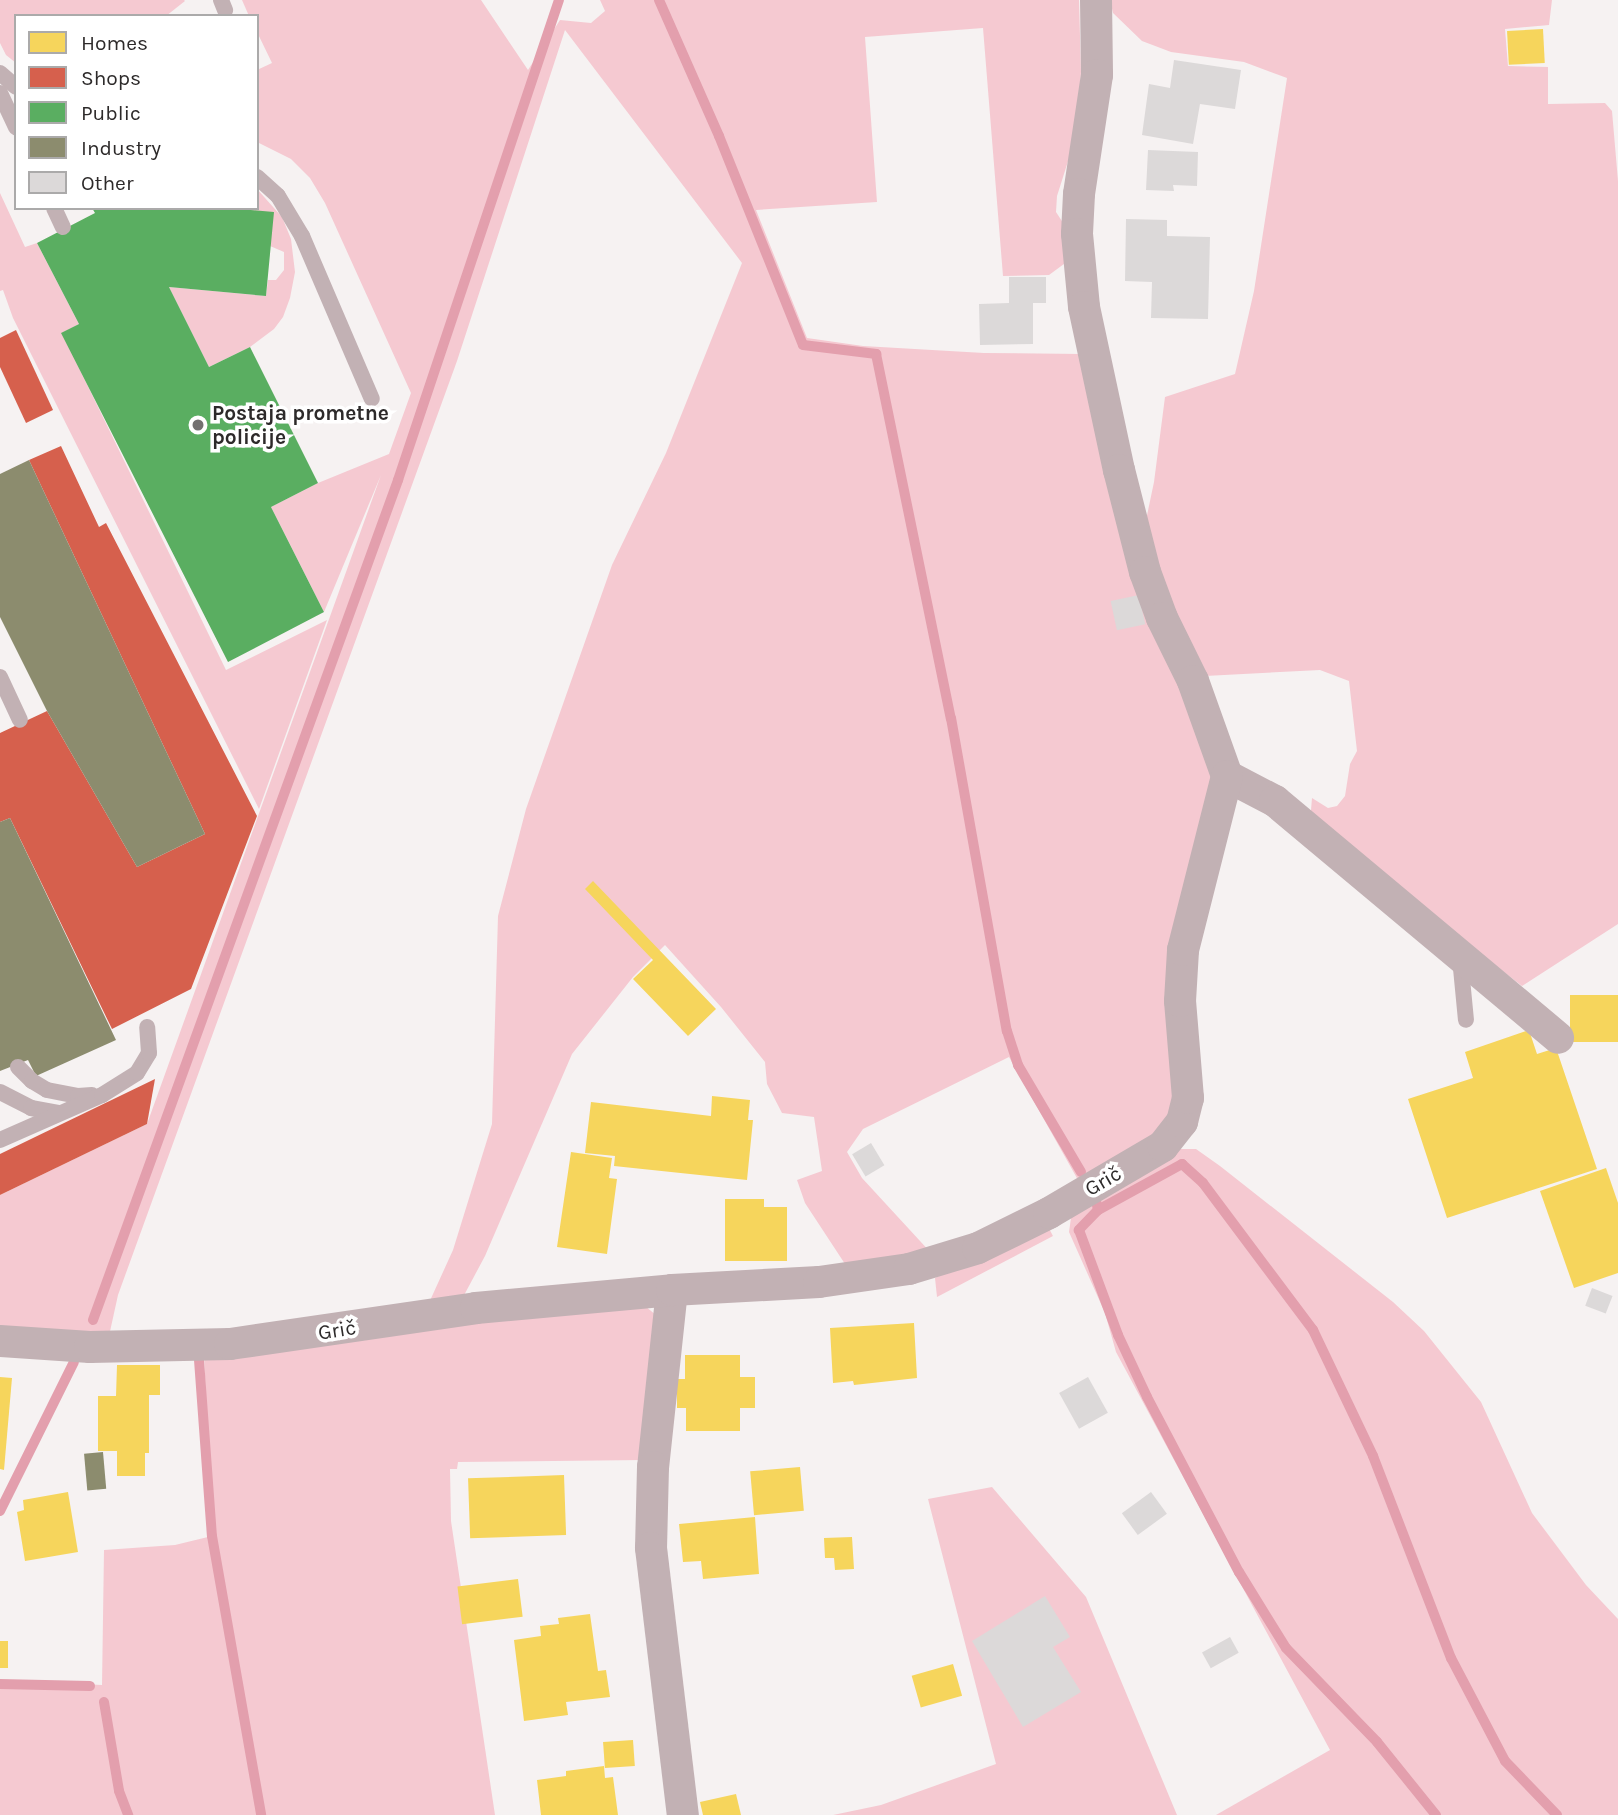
<!DOCTYPE html>
<meta charset="utf-8">
<style>
body{margin:0}
#map{position:relative;width:1618px;height:1815px;overflow:hidden;background:#f6f2f2;font-family:Karla,sans-serif}
div>[style]{position:absolute}
[style*='--x']{left:calc(var(--x)*1px);top:calc(var(--y)*1px);width:calc(var(--w)*1px);rotate:calc(var(--a)*1deg)}
.green>*{inset:0;background:#f5c9d1}
.homes>*{inset:0;background:#f6d55c;transform-origin:0 0}
.shops>*{inset:0;background:#d6604d}
.public>*{inset:0;background:#5aae61}
.industry>*{inset:0;background:#8c8c6e;transform-origin:0 0}
.stream>*{height:10px;margin:-5px;padding:0 5px;transform-origin:5px;border-radius:5px;background:#e39fad}
.building>*{inset:0;background:#dcd9d9;transform-origin:0 0}
.lane>*{height:16px;margin:-8px;padding:0 8px;transform-origin:8px;border-radius:8px;background:#c2b1b4}
.street>*{height:32px;margin:-16px;padding:0 16px;transform-origin:16px;border-radius:16px;background:#c2b1b4}
.dots>*{width:19px;height:19px;translate:-50% -50%;box-sizing:border-box;border:4px solid #fff;border-radius:50%}
span{translate:-50% -50%;white-space:nowrap;text-align:center;line-height:1.15;-webkit-text-stroke:7px #fff;paint-order:stroke}
.poi-label{font-size:21px;color:#2d2a2a;font-weight:700}
.left{translate:0 -50%;text-align:left}
.street-label{font-size:21px;color:#2d2a2a}
.legend{position:absolute;left:14px;top:14px;width:245px;height:196px;box-sizing:border-box;background:#fff;border:2px solid #abaaaa;margin:0;padding:9px 12px;list-style:none;font-size:21px;color:#2d2a2a}
.legend li{display:flex;align-items:center;gap:14px;height:35px}
.legend b{width:35px;border:2px solid #abaaaa}
</style>
<div id="map">
<div class="green">
<i style="clip-path:polygon(0 0,184px 0,185px 1px,166px 16px,16px 16px,16px 63px,6px 55px,0 43px)"></i>
<i style="clip-path:polygon(242px 0,481px 0,528px 70px,560px 20px,591px 23px,605px 11px,600px 0,1079px 0,1081px 72px,1077px 133px,1057px 196px,1056px 212px,1069px 232px,1068px 261px,1049px 275px,1003px 276px,983px 28px,865px 37px,877px 202px,756px 210px,807px 338px,863px 346px,984px 353px,1082px 354px,1196px 711px,1213px 786px,1179px 1093px,1163px 1129px,1078px 1180px,1009px 1057px,863px 1129px,847px 1152px,862px 1178px,932px 1254px,845px 1264px,805px 1203px,797px 1180px,822px 1171px,814px 1117px,782px 1113px,767px 1084px,765px 1062px,721px 1007px,665px 945px,633px 977px,572px 1054px,485px 1256px,462px 1299px,428px 1305px,453px 1250px,492px 1124px,498px 916px,526px 809px,612px 565px,666px 453px,742px 263px,565px 30px,457px 361px,118px 1295px,109px 1336px,0 1333px,0 1195px,147px 1124px,381px 475px,324px 612px,271px 507px,318px 483px,389px 454px,411px 393px,325px 203px,310px 178px,291px 159px,257px 142px,257px 70px,272px 63px,257px 32px,257px 16px,249px 16px)"></i>
<i style="clip-path:polygon(1110px 0,1552px 0,1549px 25px,1505px 29px,1508px 66px,1548px 67px,1548px 104px,1605px 103px,1612px 111px,1618px 181px,1618px 924px,1522px 986px,1310px 822px,1312px 798px,1328px 808px,1337px 806px,1345px 796px,1350px 764px,1357px 751px,1349px 681px,1320px 670px,1205px 676px,1162px 594px,1145px 525px,1154px 482px,1165px 397px,1235px 374px,1254px 291px,1287px 78px,1244px 62px,1171px 52px,1142px 41px,1113px 13px)"></i>
<i style="clip-path:polygon(257px 189px,282px 217px,291px 239px,295px 272px,290px 298px,283px 317px,274px 329px,250px 347px,209px 367px,169px 287px,266px 296px,268px 280px,276px 280px,284px 270px,284px 252px,270px 246px,229px 208px,257px 208px)"></i>
<i style="clip-path:polygon(0 193px,25px 247px,37px 243px,79px 324px,62px 333px,226px 670px,327px 620px,259px 809px,13px 318px,3px 290px,0 291px)"></i>
<i style="clip-path:polygon(1179px 1149px,1196px 1149px,1220px 1166px,1393px 1302px,1424px 1331px,1481px 1402px,1532px 1513px,1586px 1585px,1618px 1619px,1618px 1815px,1216px 1815px,1330px 1750px,1116px 1352px,1105px 1313px,1069px 1232px,1072px 1211px)"></i>
<i style="clip-path:polygon(1046px 1223px,1053px 1236px,937px 1297px,935px 1278px)"></i>
<i style="clip-path:polygon(640px 1302px,656px 1315px,643px 1460px,458px 1462px,457px 1469px,450px 1469px,451px 1521px,495px 1815px,0 1815px,0 1680px,102px 1685px,104px 1550px,175px 1545px,212px 1536px,204px 1353px)"></i>
<i style="clip-path:polygon(992px 1487px,1086px 1597px,1177px 1815px,833px 1815px,881px 1805px,996px 1764px,928px 1499px)"></i>
</div>
<div class="homes">
<i style="left:1543px;top:29px;width:34px;height:36px;rotate:87deg"></i>
<i style="clip-path:polygon(593px 881px,716px 1009px,688px 1036px,633px 979px,653px 960px,585px 889px)"></i>
<i style="left:1618px;top:995px;width:47px;height:48px;rotate:90deg"></i>
<i style="clip-path:polygon(1529px 1030px,1537px 1054px,1556px 1048px,1597px 1169px,1447px 1218px,1408px 1099px,1473px 1078px,1465px 1052px)"></i>
<i style="clip-path:polygon(712px 1096px,750px 1100px,748px 1120px,753px 1120px,747px 1180px,614px 1166px,615px 1156px,585px 1153px,591px 1102px,711px 1116px)"></i>
<i style="clip-path:polygon(571px 1152px,612px 1158px,609px 1178px,617px 1179px,607px 1254px,557px 1247px)"></i>
<i style="clip-path:polygon(1606px 1168px,1618px 1203px,1618px 1273px,1574px 1288px,1540px 1191px)"></i>
<i style="clip-path:polygon(725px 1199px,764px 1199px,764px 1207px,787px 1207px,787px 1261px,725px 1261px)"></i>
<i style="clip-path:polygon(914px 1323px,917px 1378px,854px 1385px,853px 1381px,833px 1383px,830px 1328px)"></i>
<i style="clip-path:polygon(685px 1355px,740px 1355px,740px 1377px,755px 1377px,755px 1408px,740px 1408px,740px 1431px,686px 1431px,686px 1408px,677px 1408px,677px 1379px,685px 1379px)"></i>
<i style="clip-path:polygon(117px 1365px,160px 1365px,160px 1395px,149px 1395px,149px 1453px,145px 1453px,145px 1476px,117px 1476px,117px 1451px,98px 1451px,98px 1396px,116px 1396px)"></i>
<i style="clip-path:polygon(0 1377px,12px 1378px,4px 1470px,0 1469px)"></i>
<i style="left:800px;top:1467px;width:44px;height:50px;rotate:85deg"></i>
<i style="left:564px;top:1475px;width:60px;height:96px;rotate:88deg"></i>
<i style="clip-path:polygon(68px 1492px,78px 1552px,25px 1561px,17px 1512px,24px 1510px,23px 1500px)"></i>
<i style="clip-path:polygon(755px 1517px,759px 1574px,703px 1579px,701px 1561px,683px 1562px,679px 1524px)"></i>
<i style="clip-path:polygon(852px 1537px,854px 1569px,835px 1570px,834px 1558px,825px 1558px,824px 1538px)"></i>
<i style="left:518px;top:1579px;width:38px;height:61px;rotate:83deg"></i>
<i style="clip-path:polygon(590px 1614px,598px 1671px,606px 1670px,610px 1697px,566px 1702px,568px 1715px,524px 1721px,514px 1640px,541px 1636px,540px 1626px,559px 1624px,558px 1618px)"></i>
<i style="left:0;top:1641px;width:8px;height:27px"></i>
<i style="left:953px;top:1664px;width:33px;height:43px;rotate:74deg"></i>
<i style="left:633px;top:1740px;width:26px;height:30px;rotate:86deg"></i>
<i style="clip-path:polygon(604px 1766px,605px 1778px,613px 1777px,618px 1815px,541px 1815px,537px 1780px,566px 1776px,566px 1771px)"></i>
<i style="clip-path:polygon(736px 1794px,741px 1815px,703px 1815px,700px 1802px)"></i>
</div>
<div class="shops">
<i style="clip-path:polygon(16px 330px,53px 410px,26px 423px,0 367px,0 338px)"></i>
<i style="clip-path:polygon(61px 446px,99px 527px,106px 523px,257px 816px,191px 989px,112px 1029px,10px 818px,0 822px,0 733px,47px 711px,137px 867px,205px 834px,29px 460px)"></i>
<i style="clip-path:polygon(155px 1079px,147px 1124px,0 1195px,0 1154px)"></i>
</div>
<div class="public">
<i style="clip-path:polygon(92px 208px,229px 208px,274px 212px,266px 296px,169px 287px,209px 367px,250px 347px,318px 483px,271px 507px,324px 612px,228px 662px,61px 333px,79px 324px,37px 243px,95px 213px)"></i>
</div>
<div class="industry">
<i style="clip-path:polygon(29px 460px,205px 834px,137px 867px,47px 711px,0 617px,0 474px)"></i>
<i style="clip-path:polygon(10px 818px,116px 1040px,36px 1076px,28px 1060px,0 1071px,0 822px)"></i>
<i style="left:103px;top:1452px;width:37px;height:19px;rotate:85deg"></i>
</div>
<div class="stream">
<i style="--x:659;--y:0;--w:149;--a:66.2"></i>
<i style="--x:719;--y:136;--w:225;--a:68.1"></i>
<i style="--x:803;--y:345;--w:74;--a:7"></i>
<i style="--x:876;--y:354;--w:372;--a:78.4"></i>
<i style="--x:951;--y:718;--w:318;--a:79.9"></i>
<i style="--x:1007;--y:1031;--w:36;--a:72"></i>
<i style="--x:1018;--y:1065;--w:124;--a:59.5"></i>
<i style="--x:1096;--y:1201;--w:9;--a:77"></i>
<i style="--x:1098;--y:1210;--w:96;--a:-28.7"></i>
<i style="--x:1182;--y:1164;--w:28;--a:42"></i>
<i style="--x:1203;--y:1183;--w:184;--a:53.2"></i>
<i style="--x:1313;--y:1330;--w:140;--a:64.5"></i>
<i style="--x:1373;--y:1456;--w:217;--a:68.9"></i>
<i style="--x:1451;--y:1658;--w:116;--a:62.3"></i>
<i style="--x:1505;--y:1761;--w:75;--a:46.1"></i>
<i style="--x:1098;--y:1210;--w:28;--a:134"></i>
<i style="--x:1079;--y:1230;--w:112;--a:69.6"></i>
<i style="--x:1118;--y:1335;--w:68;--a:64.9"></i>
<i style="--x:1147;--y:1397;--w:198;--a:62.3"></i>
<i style="--x:1239;--y:1572;--w:89;--a:58.3"></i>
<i style="--x:1286;--y:1648;--w:131;--a:45.9"></i>
<i style="--x:1377;--y:1742;--w:94;--a:51.1"></i>
<i style="--x:93;--y:1320;--w:894;--a:-70.04"></i>
<i style="--x:398;--y:480;--w:506;--a:-71.46"></i>
<i style="--x:199;--y:1360;--w:176;--a:85.8"></i>
<i style="--x:212;--y:1536;--w:283;--a:80"></i>
<i style="--x:0;--y:1511;--w:166;--a:-63.6"></i>
<i style="--x:0;--y:1684;--w:90;--a:1.3"></i>
<i style="--x:104;--y:1702;--w:90;--a:80.4"></i>
<i style="--x:119;--y:1791;--w:26;--a:69"></i>
</div>
<div class="building">
<i style="clip-path:polygon(1174px 60px,1241px 70px,1235px 109px,1200px 104px,1193px 144px,1142px 135px,1149px 84px,1170px 88px)"></i>
<i style="clip-path:polygon(1148px 150px,1198px 152px,1197px 186px,1173px 185px,1174px 191px,1146px 190px)"></i>
<i style="clip-path:polygon(1126px 219px,1167px 220px,1167px 236px,1210px 237px,1208px 319px,1151px 318px,1152px 282px,1125px 281px)"></i>
<i style="clip-path:polygon(1009px 277px,1046px 277px,1046px 303px,1033px 303px,1033px 344px,980px 345px,979px 304px,1009px 303px)"></i>
<i style="left:1139px;top:595px;width:30px;height:29px;rotate:78deg"></i>
<i style="left:871px;top:1143px;width:26px;height:22px;rotate:59deg"></i>
<i style="left:1592px;top:1288px;width:22px;height:19px;rotate:21deg"></i>
<i style="left:1088px;top:1377px;width:41px;height:33px;rotate:61deg"></i>
<i style="left:1151px;top:1492px;width:27px;height:36px;rotate:54deg"></i>
<i style="clip-path:polygon(1045px 1596px,1070px 1637px,1053px 1647px,1081px 1692px,1023px 1727px,972px 1641px)"></i>
<i style="left:1230px;top:1637px;width:18px;height:32px;rotate:61deg"></i>
</div>
<div class="lane">
<i style="--x:221;--y:0;--w:11;--a:68"></i>
<i style="--x:0;--y:73;--w:21;--a:41"></i>
<i style="--x:0;--y:93;--w:38;--a:65"></i>
<i style="--x:257;--y:177;--w:28;--a:42"></i>
<i style="--x:278;--y:196;--w:47;--a:59"></i>
<i style="--x:302;--y:236;--w:177;--a:66.8"></i>
<i style="--x:54;--y:208;--w:21;--a:65"></i>
<i style="--x:0;--y:677;--w:47;--a:65.1"></i>
<i style="--x:1460;--y:958;--w:62;--a:84.5"></i>
<i style="--x:18;--y:1067;--w:20;--a:45"></i>
<i style="--x:32;--y:1081;--w:17;--a:31"></i>
<i style="--x:47;--y:1090;--w:32;--a:11"></i>
<i style="--x:78;--y:1096;--w:14;--a:-4"></i>
<i style="--x:0;--y:1092;--w:35;--a:27"></i>
<i style="--x:31;--y:1108;--w:29;--a:10"></i>
<i style="--x:0;--y:1140;--w:111;--a:-23.8"></i>
<i style="--x:102;--y:1095;--w:41;--a:-32.2"></i>
<i style="--x:137;--y:1073;--w:23;--a:-59"></i>
<i style="--x:149;--y:1053;--w:26;--a:-94"></i>
</div>
<div class="street">
<i style="--x:1096;--y:0;--w:75;--a:89.2"></i>
<i style="--x:1097;--y:75;--w:120;--a:98.6"></i>
<i style="--x:1079;--y:194;--w:40;--a:92.9"></i>
<i style="--x:1077;--y:234;--w:73;--a:84.5"></i>
<i style="--x:1084;--y:307;--w:167;--a:77.9"></i>
<i style="--x:1119;--y:470;--w:105;--a:75.7"></i>
<i style="--x:1145;--y:572;--w:49;--a:69.7"></i>
<i style="--x:1162;--y:618;--w:70;--a:63.8"></i>
<i style="--x:1193;--y:681;--w:101;--a:70.3"></i>
<i style="--x:1227;--y:776;--w:54;--a:27.5"></i>
<i style="--x:1275;--y:801;--w:369;--a:39.9"></i>
<i style="--x:672;--y:1290;--w:178;--a:96.1"></i>
<i style="--x:653;--y:1467;--w:81;--a:91.4"></i>
<i style="--x:651;--y:1548;--w:269;--a:83.2"></i>
<i style="--x:0;--y:1341;--w:90;--a:3.8"></i>
<i style="--x:90;--y:1347;--w:140;--a:-1.2"></i>
<i style="--x:230;--y:1344;--w:249;--a:-8.3"></i>
<i style="--x:476;--y:1308;--w:197;--a:-5.2"></i>
<i style="--x:672;--y:1290;--w:147;--a:-3.1"></i>
<i style="--x:819;--y:1282;--w:91;--a:-8.2"></i>
<i style="--x:909;--y:1269;--w:72;--a:-16.9"></i>
<i style="--x:978;--y:1248;--w:79;--a:-26.2"></i>
<i style="--x:1049;--y:1213;--w:132;--a:-30.4"></i>
<i style="--x:1163;--y:1146;--w:31;--a:-52"></i>
<i style="--x:1182;--y:1122;--w:25;--a:-76"></i>
<i style="--x:1188;--y:1098;--w:97;--a:-94.7"></i>
<i style="--x:1180;--y:1001;--w:51;--a:-86.6"></i>
<i style="--x:1183;--y:950;--w:179;--a:-75.8"></i>
</div>
<div class="dots">
<i style="left:198px;top:425px;background:#737070"></i>
</div>
<div class="poi-label">
<span class="left" style="left:212px;top:425px">Postaja prometne<br>policije</span>
</div>
<div class="street-label">
<span style="left:1103px;top:1181px;rotate:-30deg">Grič</span>
<span style="left:337px;top:1330px;rotate:-9deg">Grič</span>
</div>
<ul class="legend">
<li><b style="height:19px;background:#f6d55c"></b>Homes</li>
<li><b style="height:19px;background:#d6604d"></b>Shops</li>
<li><b style="height:19px;background:#5aae61"></b>Public</li>
<li><b style="height:19px;background:#8c8c6e"></b>Industry</li>
<li><b style="height:19px;background:#dcd9d9"></b>Other</li>
</ul>
</div>
